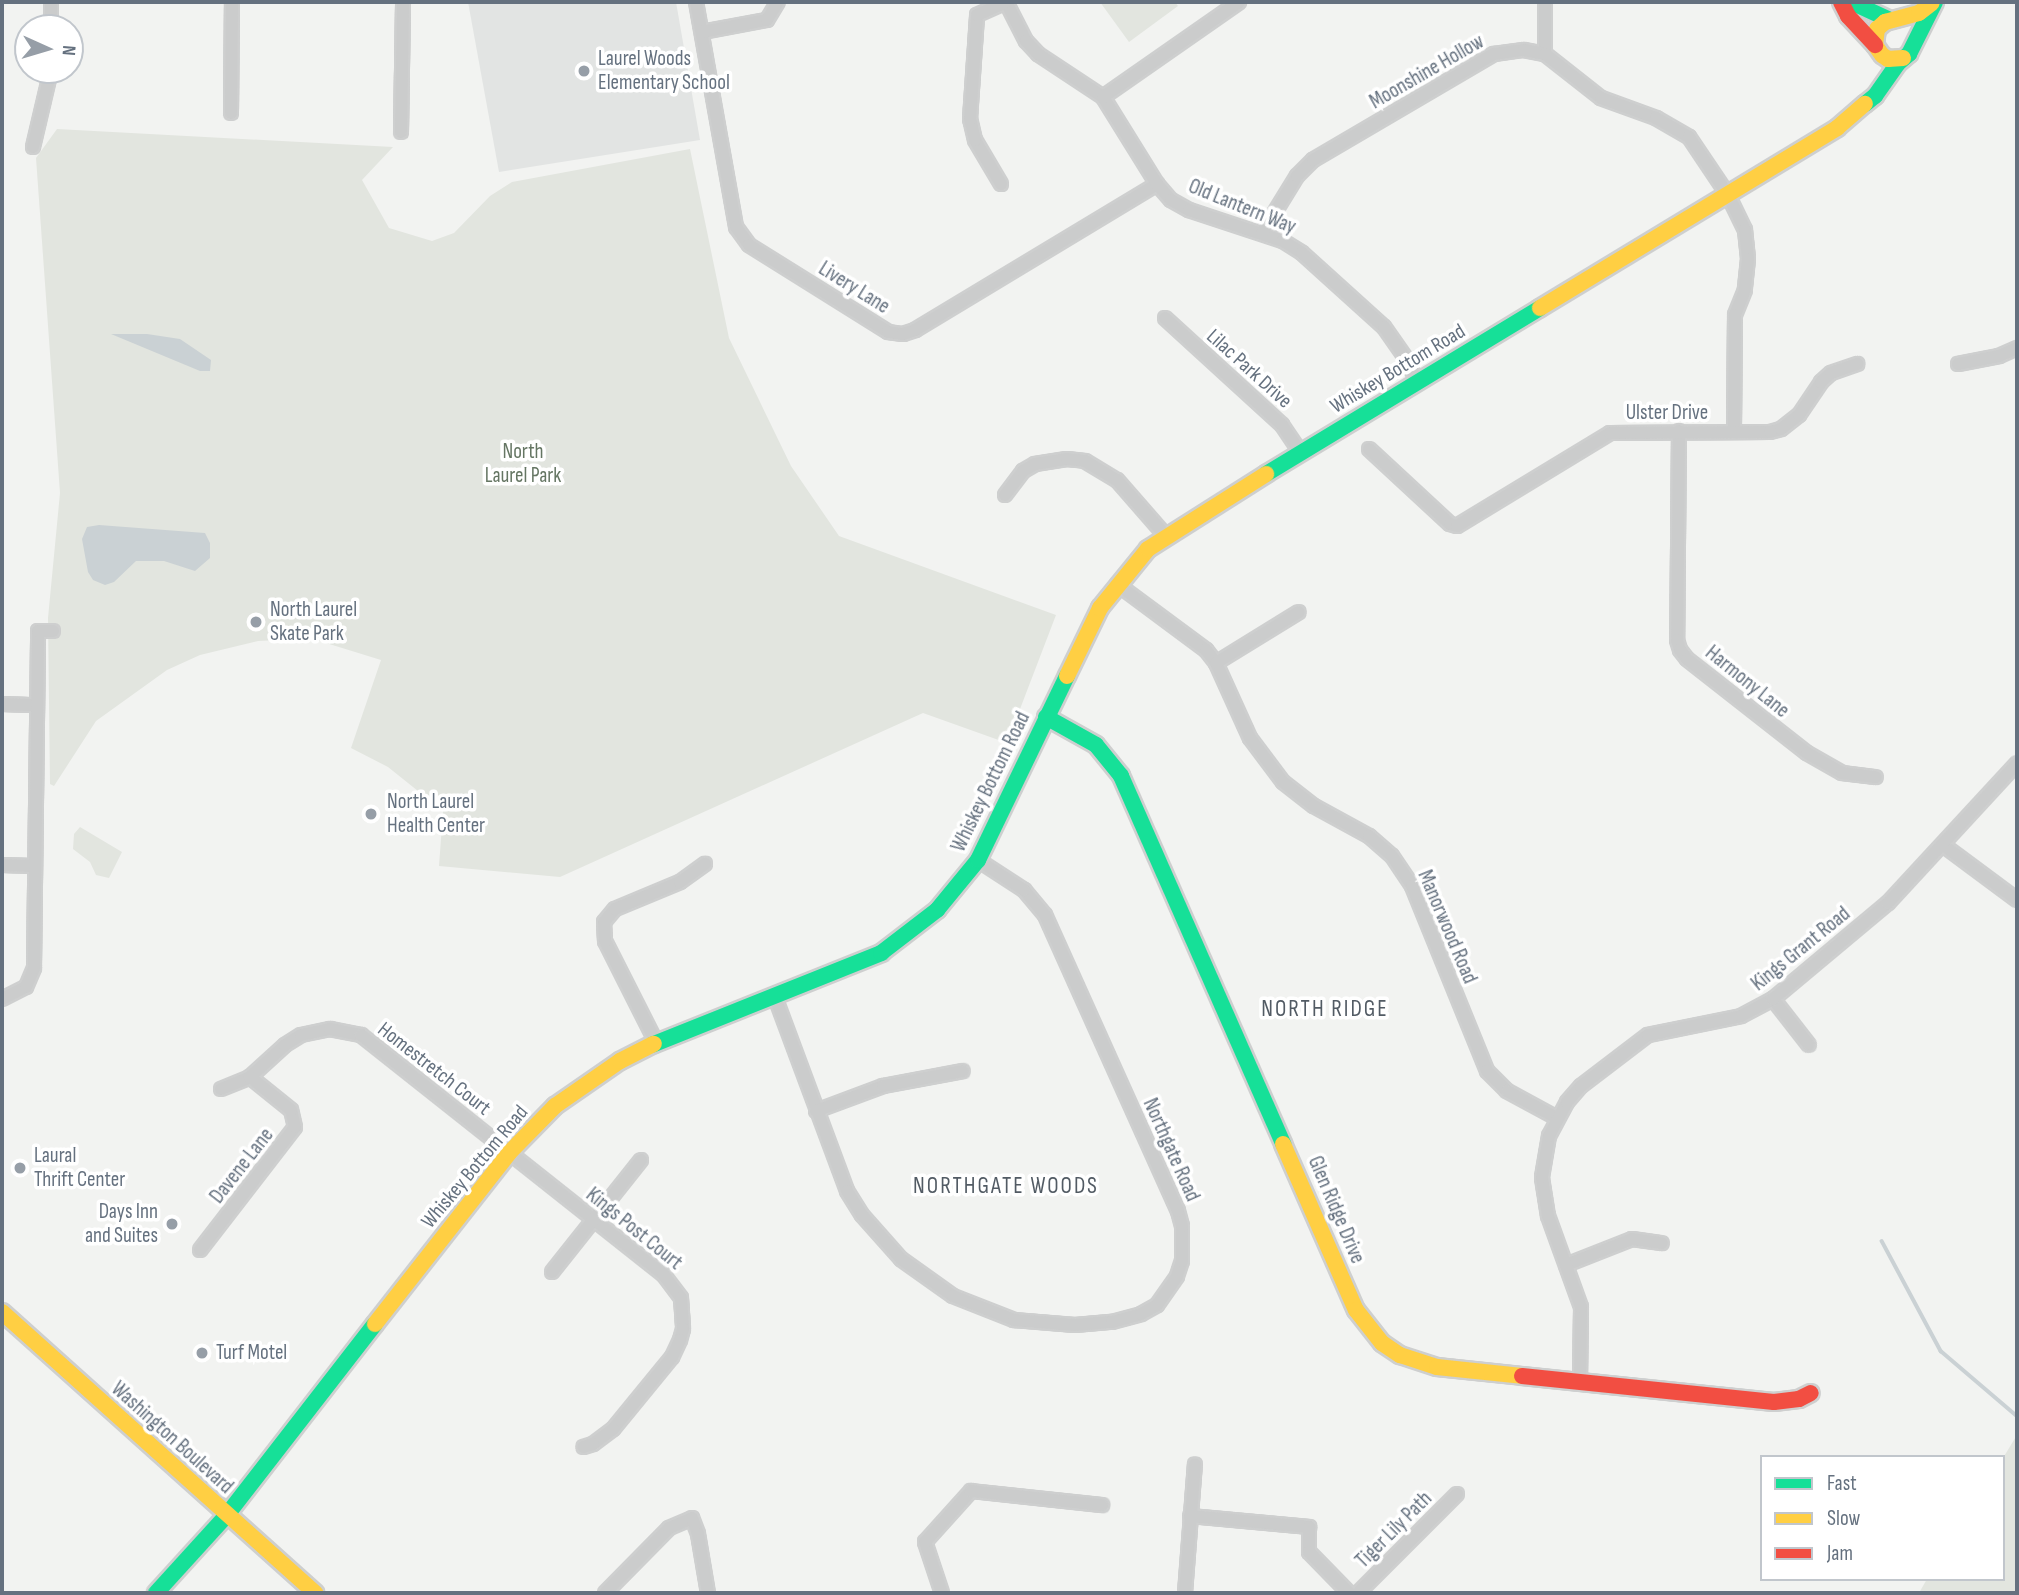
<!DOCTYPE html>
<style>
body{margin:0}
#map{position:relative;width:2019px;height:1595px;overflow:hidden;background:#f2f3f1;font-family:"Sofia Sans Condensed",sans-serif}
div>[style]{position:absolute}
[style*='--x']{left:calc(var(--x)*1px);top:calc(var(--y)*1px);width:calc(var(--w)*1px);rotate:calc(var(--a)*1deg)}
.built>*{inset:0;background:#e2e4e3}
.green>*{inset:0;background:#e2e5df}
.water>*{inset:0;background:#cad1d4}
.stream>*{height:3.5px;margin:-1.75px;padding:0 1.75px;transform-origin:1.75px;border-radius:1.75px;background:#cad1d4}
.roads{filter:drop-shadow(2px 0 #cecfcf) drop-shadow(-2px 0 #cecfcf) drop-shadow(0 2px #cecfcf) drop-shadow(0 -2px #cecfcf)}
.street>*{height:12px;margin:-6px;padding:0 6px;transform-origin:6px;border-radius:6px;background:#cbcccc}
.fast>*{height:16px;margin:-8px;padding:0 8px;transform-origin:8px;border-radius:8px;background:#16e098}
.slow>*{height:16px;margin:-8px;padding:0 8px;transform-origin:8px;border-radius:8px;background:#ffcf43}
.jam>*{height:16px;margin:-8px;padding:0 8px;transform-origin:8px;border-radius:8px;background:#f24e42}
.dots>*{width:19px;height:19px;translate:-50% -50%;box-sizing:border-box;border:4px solid #fff;border-radius:50%}
span{translate:-50% -50%;white-space:nowrap;text-align:center;line-height:1.15;-webkit-text-stroke:7px #fff;paint-order:stroke}
.poi-label{font-size:21px;color:#65717f}
.left{translate:0 -50%;text-align:left}
.right{translate:-100% -50%;text-align:right}
.street-label{font-size:21px;color:#65717f}
.park-label{font-size:21px;color:#657663}
.neighbourhood-label{font-size:23px;color:#525b64;letter-spacing:2px}
.frame{position:absolute;inset:0;border:4px solid #65717f;pointer-events:none}
.legend{position:absolute;left:1760px;top:1455px;width:245px;height:126px;box-sizing:border-box;background:#fff;border:2px solid #c1c6cc;margin:0;padding:9px 12px;list-style:none;font-size:21px;color:#65717f}
.legend li{display:flex;align-items:center;gap:14px;height:35px}
.legend b{width:35px;border:2px solid #c1c6cc}
.north{position:absolute;left:14px;top:14px;width:70px;height:70px;box-sizing:border-box;background:#fff;border:2px solid #c1c6cc;border-radius:50%;rotate:94deg;font-size:19px;font-weight:700;line-height:28px;text-align:center;color:#65717f}
.north::after{content:'';display:block;margin:auto;width:24px;height:32px;background:#969ea7;clip-path:polygon(50% 0,100% 100%,50% 72%,0 100%)}
</style>
<div id="map">
<div class="built">
<i style="clip-path:polygon(468px 2px,676px 2px,700px 140px,499px 172px)"></i>
</div>
<div class="green">
<i style="clip-path:polygon(1100px 2px,1175px 2px,1178px 6px,1129px 42px)"></i>
<i style="clip-path:polygon(57px 129px,393px 147px,362px 180px,389px 228px,432px 241px,454px 233px,490px 196px,512px 182px,690px 149px,729px 338px,791px 466px,839px 536px,1056px 615px,1007px 743px,923px 713px,560px 877px,439px 866px,443px 811px,388px 767px,351px 748px,381px 660px,313px 639px,280px 640px,258px 641px,200px 655px,167px 670px,96px 721px,54px 786px,50px 784px,48px 618px,60px 493px,36px 158px)"></i>
<i style="clip-path:polygon(80px 827px,122px 852px,109px 878px,96px 875px,90px 862px,73px 849px,74px 834px)"></i>
<i style="clip-path:polygon(2017px 1435px,2017px 1593px,1919px 1593px,1927px 1579px,2003px 1579px,2003px 1458px)"></i>
</div>
<div class="water">
<i style="clip-path:polygon(111px 334px,147px 334px,180px 339px,211px 360px,210px 371px,200px 371px)"></i>
<i style="clip-path:polygon(99px 525px,205px 533px,210px 543px,210px 558px,195px 571px,164px 561px,136px 561px,114px 582px,105px 585px,93px 580px,88px 572px,82px 539px,87px 527px)"></i>
</div>
<div class="stream">
<i style="--x:1882;--y:1241;--w:125;--a:61.8"></i>
<i style="--x:1941;--y:1351;--w:100;--a:40.5"></i>
</div>
<div class="roads">
<div class="street">
<i style="--x:51;--y:2;--w:26;--a:90"></i>
<i style="--x:696;--y:2;--w:229;--a:79.9"></i>
<i style="--x:736;--y:227;--w:22;--a:54"></i>
<i style="--x:749;--y:245;--w:164;--a:32"></i>
<i style="--x:888;--y:332;--w:15;--a:8"></i>
<i style="--x:903;--y:334;--w:13;--a:-18"></i>
<i style="--x:915;--y:330;--w:283;--a:-31.1"></i>
<i style="--x:1006;--y:2;--w:44;--a:62.9"></i>
<i style="--x:1026;--y:41;--w:18;--a:47"></i>
<i style="--x:1038;--y:54;--w:78;--a:33.5"></i>
<i style="--x:1103;--y:97;--w:102;--a:58.2"></i>
<i style="--x:1157;--y:184;--w:21;--a:49"></i>
<i style="--x:1171;--y:200;--w:21;--a:29"></i>
<i style="--x:1189;--y:210;--w:99;--a:18.3"></i>
<i style="--x:1283;--y:241;--w:22;--a:32"></i>
<i style="--x:1302;--y:253;--w:110;--a:42.1"></i>
<i style="--x:1384;--y:327;--w:39;--a:55"></i>
<i style="--x:1406;--y:359;--w:25;--a:63"></i>
<i style="--x:702;--y:32;--w:66;--a:-10.5"></i>
<i style="--x:767;--y:20;--w:21;--a:-59"></i>
<i style="--x:1545;--y:54;--w:52;--a:-90"></i>
<i style="--x:1103;--y:97;--w:166;--a:-34.9"></i>
<i style="--x:231;--y:113;--w:111;--a:-89.5"></i>
<i style="--x:401;--y:132;--w:130;--a:-89.1"></i>
<i style="--x:33;--y:147;--w:79;--a:-76.8"></i>
<i style="--x:1001;--y:184;--w:51;--a:-120.6"></i>
<i style="--x:975;--y:140;--w:22;--a:-103"></i>
<i style="--x:970;--y:119;--w:104;--a:-86.1"></i>
<i style="--x:977;--y:15;--w:32;--a:-24"></i>
<i style="--x:1262;--y:233;--w:67;--a:-58.4"></i>
<i style="--x:1297;--y:176;--w:23;--a:-45"></i>
<i style="--x:1313;--y:160;--w:210;--a:-30.4"></i>
<i style="--x:1494;--y:54;--w:30;--a:-8"></i>
<i style="--x:1524;--y:50;--w:21;--a:11"></i>
<i style="--x:1545;--y:54;--w:71;--a:38.2"></i>
<i style="--x:1601;--y:98;--w:59;--a:20"></i>
<i style="--x:1656;--y:118;--w:38;--a:30"></i>
<i style="--x:1689;--y:137;--w:70;--a:56.1"></i>
<i style="--x:1728;--y:195;--w:39;--a:64"></i>
<i style="--x:1745;--y:230;--w:29;--a:84"></i>
<i style="--x:1748;--y:259;--w:31;--a:96"></i>
<i style="--x:1745;--y:290;--w:27;--a:112"></i>
<i style="--x:1735;--y:315;--w:117;--a:90.5"></i>
<i style="--x:1165;--y:318;--w:159;--a:42.4"></i>
<i style="--x:1282;--y:425;--w:34;--a:56"></i>
<i style="--x:1958;--y:364;--w:42;--a:-11"></i>
<i style="--x:1999;--y:356;--w:20;--a:-24"></i>
<i style="--x:1679;--y:431;--w:209;--a:90.5"></i>
<i style="--x:1677;--y:640;--w:10;--a:73"></i>
<i style="--x:1680;--y:650;--w:11;--a:52"></i>
<i style="--x:1687;--y:659;--w:152;--a:38.1"></i>
<i style="--x:1807;--y:753;--w:40;--a:29.7"></i>
<i style="--x:1842;--y:773;--w:34;--a:7"></i>
<i style="--x:1369;--y:449;--w:110;--a:42.8"></i>
<i style="--x:1450;--y:524;--w:7;--a:16"></i>
<i style="--x:1457;--y:526;--w:179;--a:-31.3"></i>
<i style="--x:1610;--y:433;--w:160;--a:-0.4"></i>
<i style="--x:1770;--y:432;--w:11;--a:-15"></i>
<i style="--x:1781;--y:429;--w:23;--a:-38"></i>
<i style="--x:1799;--y:415;--w:40;--a:-56"></i>
<i style="--x:1821;--y:382;--w:13;--a:-42"></i>
<i style="--x:1831;--y:373;--w:28;--a:-19"></i>
<i style="--x:1005;--y:495;--w:30;--a:-53"></i>
<i style="--x:1023;--y:471;--w:14;--a:-30"></i>
<i style="--x:1035;--y:464;--w:32;--a:-9"></i>
<i style="--x:1067;--y:459;--w:18;--a:6"></i>
<i style="--x:1085;--y:461;--w:37;--a:31"></i>
<i style="--x:1117;--y:480;--w:73;--a:48.9"></i>
<i style="--x:1117;--y:584;--w:111;--a:36.6"></i>
<i style="--x:1206;--y:650;--w:16;--a:52"></i>
<i style="--x:1216;--y:663;--w:82;--a:65.6"></i>
<i style="--x:1250;--y:738;--w:55;--a:53.1"></i>
<i style="--x:1283;--y:782;--w:39;--a:38"></i>
<i style="--x:1314;--y:806;--w:63;--a:28.6"></i>
<i style="--x:1369;--y:836;--w:30;--a:41"></i>
<i style="--x:1392;--y:856;--w:36;--a:56"></i>
<i style="--x:1412;--y:886;--w:200;--a:67.9"></i>
<i style="--x:1487;--y:1071;--w:28;--a:45"></i>
<i style="--x:1507;--y:1091;--w:57;--a:28.4"></i>
<i style="--x:1216;--y:663;--w:97;--a:-31.6"></i>
<i style="--x:2;--y:704;--w:35;--a:2"></i>
<i style="--x:1943;--y:845;--w:92;--a:36.6"></i>
<i style="--x:2;--y:865;--w:31;--a:2"></i>
<i style="--x:775;--y:997;--w:207;--a:69.6"></i>
<i style="--x:847;--y:1191;--w:28;--a:58"></i>
<i style="--x:862;--y:1215;--w:59;--a:48.4"></i>
<i style="--x:901;--y:1259;--w:64;--a:35.4"></i>
<i style="--x:953;--y:1296;--w:66;--a:21.5"></i>
<i style="--x:1014;--y:1320;--w:61;--a:4.7"></i>
<i style="--x:1075;--y:1325;--w:37;--a:-5"></i>
<i style="--x:1112;--y:1322;--w:30;--a:-15"></i>
<i style="--x:1141;--y:1314;--w:18;--a:-29"></i>
<i style="--x:1157;--y:1305;--w:35;--a:-55"></i>
<i style="--x:1177;--y:1276;--w:16;--a:-72"></i>
<i style="--x:1182;--y:1261;--w:35;--a:-90"></i>
<i style="--x:1182;--y:1226;--w:16;--a:-105"></i>
<i style="--x:1178;--y:1211;--w:325;--a:-114.2"></i>
<i style="--x:1045;--y:915;--w:33;--a:-130"></i>
<i style="--x:1024;--y:890;--w:55;--a:-146.9"></i>
<i style="--x:2;--y:999;--w:27;--a:-27"></i>
<i style="--x:26;--y:987;--w:21;--a:-67"></i>
<i style="--x:34;--y:968;--w:337;--a:-89.3"></i>
<i style="--x:38;--y:631;--w:15;--a:0"></i>
<i style="--x:1773;--y:999;--w:58;--a:52"></i>
<i style="--x:656;--y:1042;--w:113;--a:-116.8"></i>
<i style="--x:605;--y:941;--w:19;--a:-93"></i>
<i style="--x:604;--y:922;--w:17;--a:-50"></i>
<i style="--x:615;--y:909;--w:70;--a:-22.6"></i>
<i style="--x:680;--y:882;--w:31;--a:-36"></i>
<i style="--x:221;--y:1089;--w:31;--a:-22"></i>
<i style="--x:250;--y:1077;--w:47;--a:-42.4"></i>
<i style="--x:285;--y:1045;--w:19;--a:-32"></i>
<i style="--x:301;--y:1035;--w:30;--a:-12"></i>
<i style="--x:330;--y:1029;--w:32;--a:11"></i>
<i style="--x:361;--y:1035;--w:385;--a:38.4"></i>
<i style="--x:663;--y:1274;--w:30;--a:53"></i>
<i style="--x:681;--y:1298;--w:31;--a:86"></i>
<i style="--x:683;--y:1329;--w:11;--a:105"></i>
<i style="--x:680;--y:1340;--w:19;--a:115"></i>
<i style="--x:672;--y:1357;--w:93;--a:129.3"></i>
<i style="--x:613;--y:1429;--w:25;--a:143"></i>
<i style="--x:593;--y:1444;--w:10;--a:163"></i>
<i style="--x:816;--y:1111;--w:72;--a:-20.5"></i>
<i style="--x:883;--y:1086;--w:81;--a:-10.6"></i>
<i style="--x:200;--y:1250;--w:155;--a:-52.3"></i>
<i style="--x:295;--y:1127;--w:17;--a:-103"></i>
<i style="--x:291;--y:1110;--w:53;--a:-141.2"></i>
<i style="--x:1566;--y:1265;--w:71;--a:-21.5"></i>
<i style="--x:1632;--y:1239;--w:30;--a:8"></i>
<i style="--x:552;--y:1272;--w:143;--a:-51.5"></i>
<i style="--x:1580;--y:1381;--w:74;--a:-89.2"></i>
<i style="--x:1581;--y:1307;--w:97;--a:-109.9"></i>
<i style="--x:1548;--y:1216;--w:39;--a:-99"></i>
<i style="--x:1542;--y:1177;--w:42;--a:-80.3"></i>
<i style="--x:1549;--y:1136;--w:38;--a:-62"></i>
<i style="--x:1567;--y:1102;--w:21;--a:-49"></i>
<i style="--x:1581;--y:1086;--w:84;--a:-37.3"></i>
<i style="--x:1648;--y:1035;--w:95;--a:-11.5"></i>
<i style="--x:1741;--y:1016;--w:36;--a:-28"></i>
<i style="--x:1773;--y:999;--w:150;--a:-39.9"></i>
<i style="--x:1888;--y:903;--w:190;--a:-47.3"></i>
<i style="--x:1190;--y:1516;--w:120;--a:5.3"></i>
<i style="--x:1309;--y:1527;--w:25;--a:90"></i>
<i style="--x:1309;--y:1552;--w:57;--a:45.7"></i>
<i style="--x:605;--y:1593;--w:91;--a:-45.4"></i>
<i style="--x:669;--y:1528;--w:25;--a:-23"></i>
<i style="--x:692;--y:1518;--w:17;--a:69"></i>
<i style="--x:698;--y:1534;--w:60;--a:80.4"></i>
<i style="--x:942;--y:1593;--w:54;--a:-108.4"></i>
<i style="--x:925;--y:1542;--w:69;--a:-48"></i>
<i style="--x:971;--y:1491;--w:132;--a:6.1"></i>
<i style="--x:1185;--y:1593;--w:129;--a:-85.6"></i>
<i style="--x:1358;--y:1593;--w:140;--a:-45"></i>
</div>
<div class="fast">
<i style="--x:1851;--y:2;--w:43;--a:24.8"></i>
<i style="--x:1865;--y:104;--w:13;--a:-39"></i>
<i style="--x:1875;--y:96;--w:39;--a:-55"></i>
<i style="--x:1897;--y:64;--w:16;--a:-40"></i>
<i style="--x:1909;--y:54;--w:58;--a:-63.4"></i>
<i style="--x:1266;--y:474;--w:320;--a:-31.2"></i>
<i style="--x:1046;--y:717;--w:57;--a:29.2"></i>
<i style="--x:1096;--y:745;--w:40;--a:51"></i>
<i style="--x:1121;--y:776;--w:402;--a:66.2"></i>
<i style="--x:654;--y:1044;--w:245;--a:-21.8"></i>
<i style="--x:881;--y:953;--w:71;--a:-37.5"></i>
<i style="--x:937;--y:910;--w:65;--a:-50.6"></i>
<i style="--x:978;--y:860;--w:204;--a:-64.2"></i>
<i style="--x:156;--y:1593;--w:104;--a:-47.7"></i>
<i style="--x:226;--y:1516;--w:243;--a:-52.2"></i>
</div>
<div class="slow">
<i style="--x:1903;--y:58;--w:15;--a:176"></i>
<i style="--x:1888;--y:59;--w:7;--a:-146"></i>
<i style="--x:1882;--y:55;--w:12;--a:-125"></i>
<i style="--x:1875;--y:45;--w:16;--a:-83"></i>
<i style="--x:1877;--y:29;--w:11;--a:-41"></i>
<i style="--x:1885;--y:22;--w:35;--a:-15"></i>
<i style="--x:1919;--y:13;--w:16;--a:-38"></i>
<i style="--x:1540;--y:308;--w:347;--a:-31.2"></i>
<i style="--x:1837;--y:128;--w:37;--a:-41"></i>
<i style="--x:1067;--y:676;--w:76;--a:-64.1"></i>
<i style="--x:1100;--y:608;--w:76;--a:-50.9"></i>
<i style="--x:1148;--y:549;--w:140;--a:-32.4"></i>
<i style="--x:1283;--y:1144;--w:181;--a:66.3"></i>
<i style="--x:1356;--y:1310;--w:42;--a:51.8"></i>
<i style="--x:1382;--y:1343;--w:22;--a:34"></i>
<i style="--x:1400;--y:1355;--w:39;--a:18"></i>
<i style="--x:1437;--y:1367;--w:85;--a:6"></i>
<i style="--x:2;--y:1312;--w:421;--a:41.9"></i>
<i style="--x:375;--y:1324;--w:217;--a:-51.9"></i>
<i style="--x:509;--y:1153;--w:66;--a:-45.6"></i>
<i style="--x:555;--y:1106;--w:79;--a:-34.7"></i>
<i style="--x:620;--y:1061;--w:38;--a:-27"></i>
</div>
<div class="jam">
<i style="--x:1841;--y:2;--w:16;--a:63"></i>
<i style="--x:1848;--y:16;--w:40;--a:47"></i>
<i style="--x:1522;--y:1376;--w:253;--a:5.9"></i>
<i style="--x:1774;--y:1402;--w:25;--a:-7"></i>
<i style="--x:1799;--y:1399;--w:13;--a:-27"></i>
</div>
</div>
<div class="dots">
<i style="left:584px;top:71px;background:#969ea7"></i>
<i style="left:256px;top:622px;background:#969ea7"></i>
<i style="left:371px;top:814px;background:#969ea7"></i>
<i style="left:20px;top:1168px;background:#969ea7"></i>
<i style="left:172px;top:1224px;background:#969ea7"></i>
<i style="left:202px;top:1353px;background:#969ea7"></i>
</div>
<div class="poi-label">
<span class="left" style="left:598px;top:71px">Laurel Woods<br>Elementary School</span>
<span class="left" style="left:270px;top:622px">North Laurel<br>Skate Park</span>
<span class="left" style="left:387px;top:814px">North Laurel<br>Health Center</span>
<span class="left" style="left:34px;top:1168px">Laural<br>Thrift Center</span>
<span class="right" style="left:158px;top:1224px">Days Inn<br>and Suites</span>
<span class="left" style="left:216px;top:1353px">Turf Motel</span>
</div>
<div class="street-label">
<span style="left:1427px;top:72px;rotate:-30deg">Moonshine Hollow</span>
<span style="left:1242px;top:207px;rotate:22deg">Old Lantern Way</span>
<span style="left:854px;top:288px;rotate:32deg">Livery Lane</span>
<span style="left:1249px;top:369px;rotate:42deg">Lilac Park Drive</span>
<span style="left:1398px;top:369px;rotate:-31deg">Whiskey Bottom Road</span>
<span style="left:1667px;top:413px">Ulster Drive</span>
<span style="left:1747px;top:682px;rotate:39deg">Harmony Lane</span>
<span style="left:991px;top:782px;rotate:-64deg">Whiskey Bottom Road</span>
<span style="left:1447px;top:927px;rotate:67deg">Manorwood Road</span>
<span style="left:1801px;top:949px;rotate:-39deg">Kings Grant Road</span>
<span style="left:434px;top:1069px;rotate:38deg">Homestretch Court</span>
<span style="left:1171px;top:1150px;rotate:66deg">Northgate Road</span>
<span style="left:242px;top:1166px;rotate:-52deg">Davene Lane</span>
<span style="left:475px;top:1167px;rotate:-50deg">Whiskey Bottom Road</span>
<span style="left:1336px;top:1210px;rotate:67deg">Glen Ridge Drive</span>
<span style="left:634px;top:1229px;rotate:39deg">Kings Post Court</span>
<span style="left:172px;top:1438px;rotate:42deg">Washington Boulevard</span>
<span style="left:1394px;top:1530px;rotate:-45deg">Tiger Lily Path</span>
</div>
<div class="park-label">
<span style="left:523px;top:464px">North<br>Laurel Park</span>
</div>
<div class="neighbourhood-label">
<span style="left:1325px;top:1009px">NORTH RIDGE</span>
<span style="left:1006px;top:1186px">NORTHGATE WOODS</span>
</div>
<div class="frame"></div>
<ul class="legend">
<li><b style="height:9px;background:#16e098"></b>Fast</li>
<li><b style="height:9px;background:#ffcf43"></b>Slow</li>
<li><b style="height:9px;background:#f24e42"></b>Jam</li>
</ul>
<div class="north">N</div>
</div>
